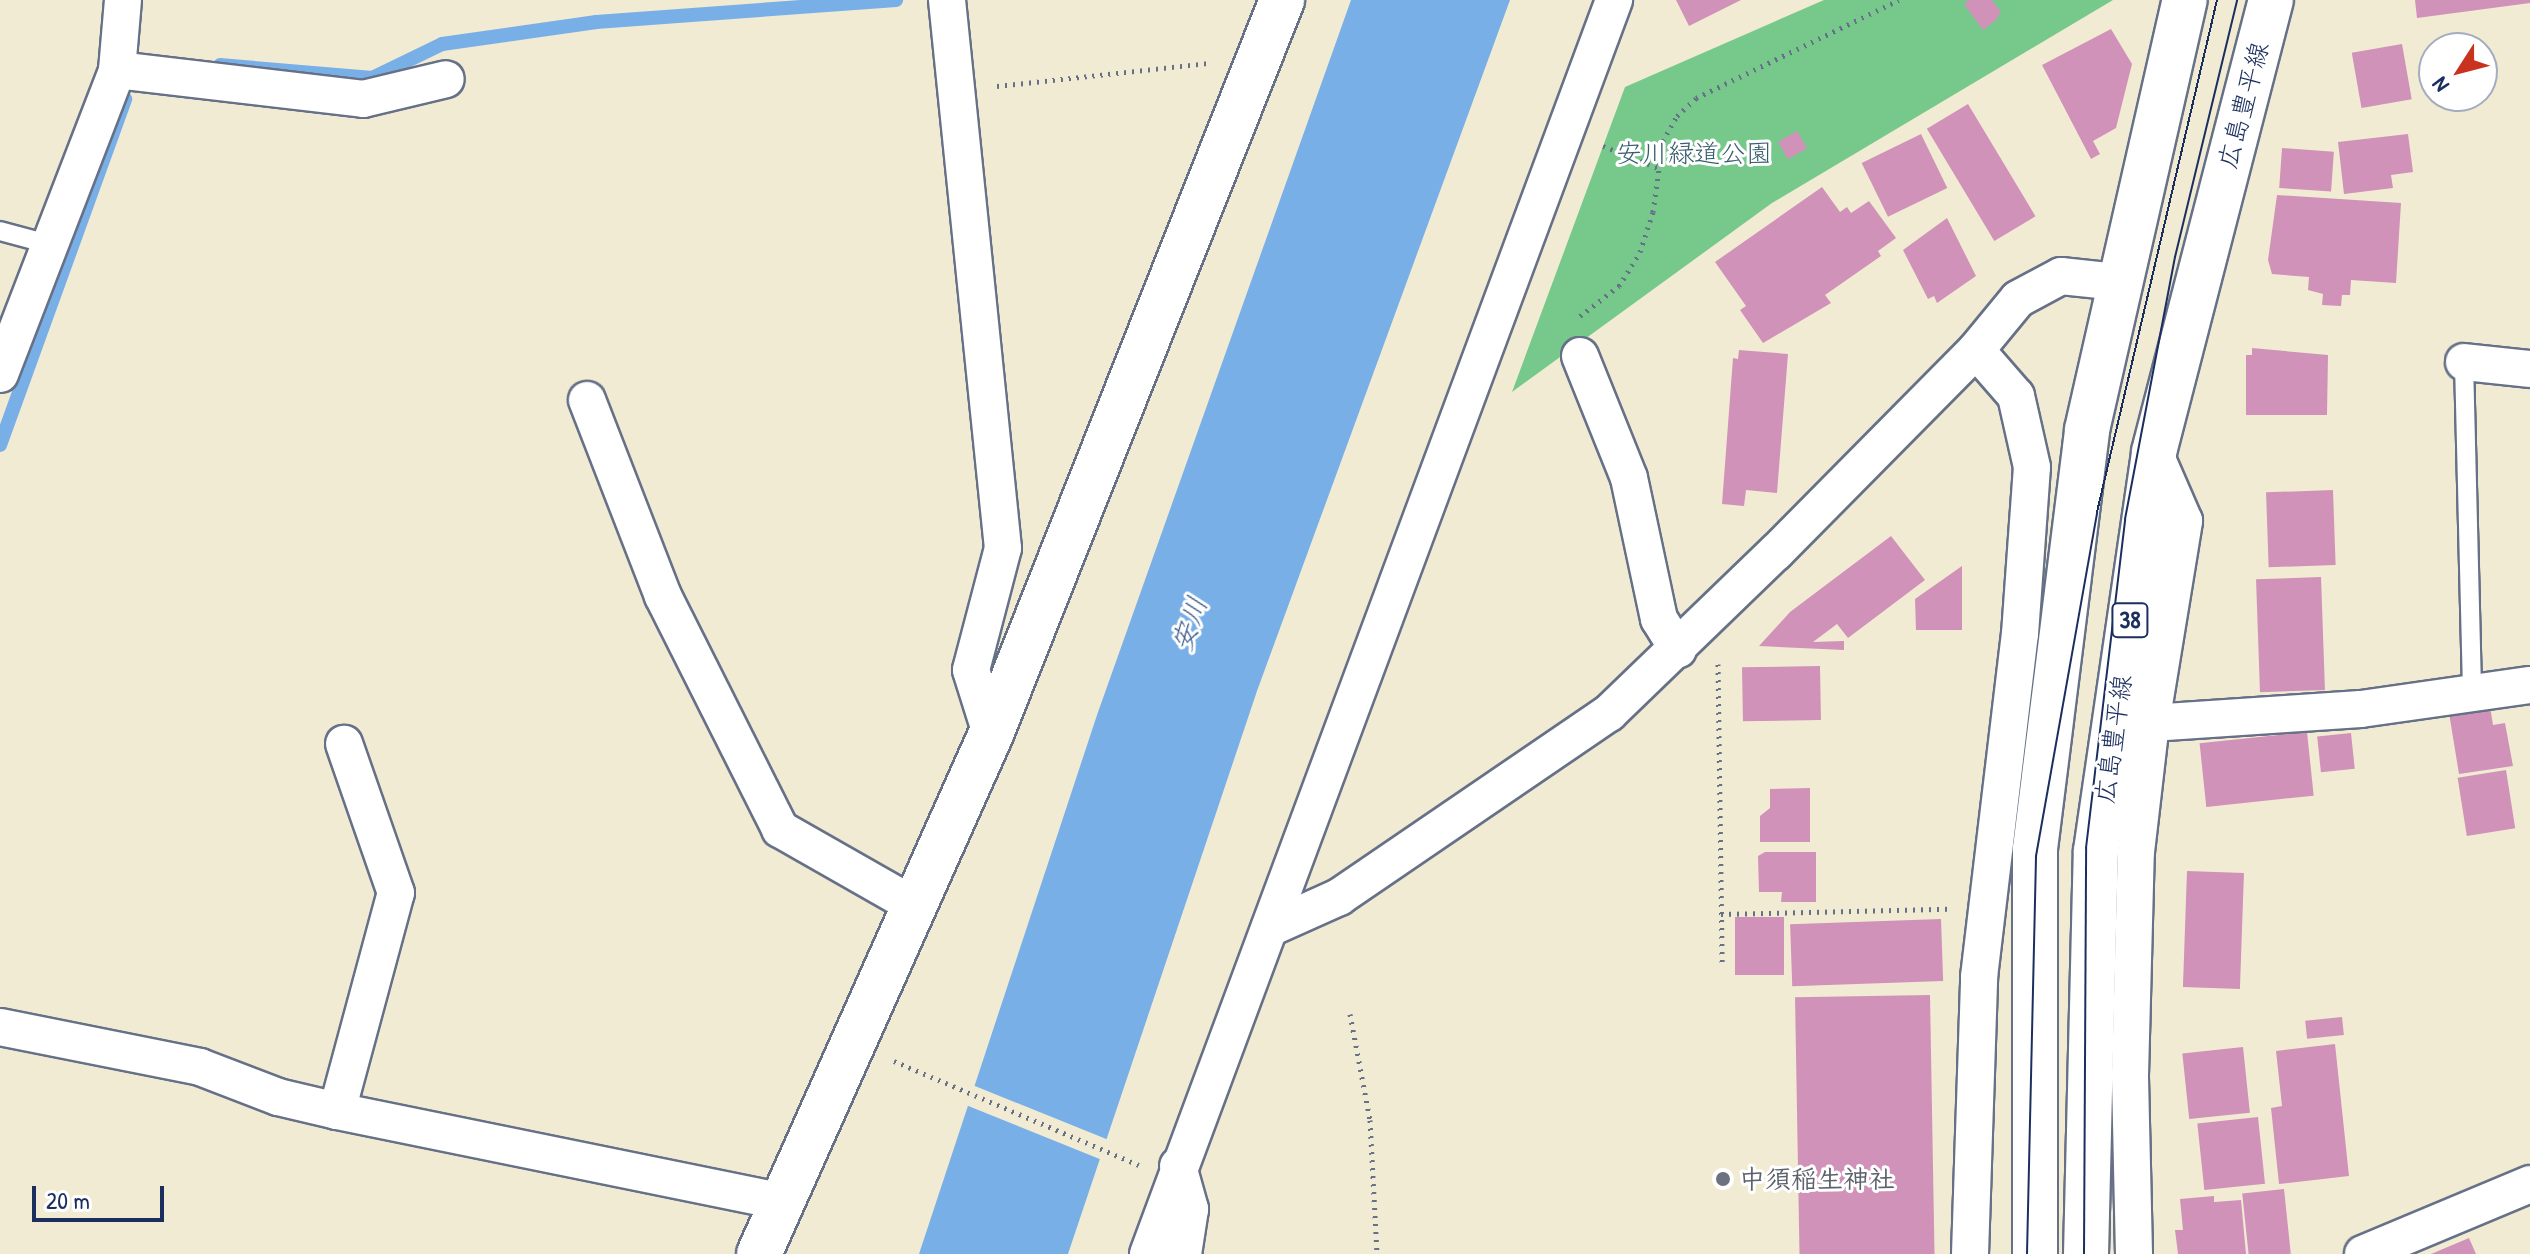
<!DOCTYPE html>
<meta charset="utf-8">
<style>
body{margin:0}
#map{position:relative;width:2530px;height:1254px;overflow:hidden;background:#f2ebd4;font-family:"Patrick Hand","Klee One",sans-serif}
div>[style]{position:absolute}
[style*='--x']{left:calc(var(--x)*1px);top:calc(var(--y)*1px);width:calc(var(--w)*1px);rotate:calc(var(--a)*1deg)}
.green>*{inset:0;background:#77c98b}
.water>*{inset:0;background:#79afe7}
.pier>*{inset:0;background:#f2ebd4;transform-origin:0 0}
.stream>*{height:14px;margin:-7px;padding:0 7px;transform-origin:7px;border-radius:7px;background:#79afe7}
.building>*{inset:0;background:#d092b8;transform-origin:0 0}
.path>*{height:5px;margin-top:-2.5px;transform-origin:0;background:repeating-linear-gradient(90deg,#667187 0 2px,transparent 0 8px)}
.roads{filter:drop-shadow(2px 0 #667187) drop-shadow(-2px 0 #667187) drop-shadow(0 2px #667187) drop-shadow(0 -2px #667187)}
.service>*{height:18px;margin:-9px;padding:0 9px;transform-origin:9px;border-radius:9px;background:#fff}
.minor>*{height:36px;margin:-18px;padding:0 18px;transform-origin:18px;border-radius:18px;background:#fff}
.tertiary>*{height:44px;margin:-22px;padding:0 22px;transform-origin:22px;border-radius:22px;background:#fff}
.primary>*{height:44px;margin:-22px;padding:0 22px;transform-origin:22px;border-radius:22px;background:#fff}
.tram>*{height:2px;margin:-1px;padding:0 1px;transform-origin:1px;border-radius:1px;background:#1b2f5e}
.dots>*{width:22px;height:22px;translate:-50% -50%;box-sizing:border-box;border:4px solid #fff;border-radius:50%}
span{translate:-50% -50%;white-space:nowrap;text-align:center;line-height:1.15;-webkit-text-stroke:6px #fff;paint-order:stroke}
.shield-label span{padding:2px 6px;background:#fff;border:2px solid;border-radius:6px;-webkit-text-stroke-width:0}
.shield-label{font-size:24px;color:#1b2f5e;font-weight:700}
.street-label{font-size:26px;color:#1b2f5e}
.park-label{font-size:26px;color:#375d6c}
.worship-label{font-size:26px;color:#5b616d;font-weight:700}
.left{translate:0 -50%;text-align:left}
.water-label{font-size:28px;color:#3c5c8e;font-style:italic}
.north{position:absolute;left:2418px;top:32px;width:80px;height:80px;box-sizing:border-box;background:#fff;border:2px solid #a4acbf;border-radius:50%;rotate:234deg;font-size:22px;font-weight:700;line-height:32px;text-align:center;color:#1b2f5e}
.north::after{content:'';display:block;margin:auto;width:28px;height:36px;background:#c8321e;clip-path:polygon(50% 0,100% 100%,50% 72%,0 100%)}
.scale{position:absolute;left:32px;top:1186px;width:132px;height:36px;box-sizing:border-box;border:4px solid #1b2f5e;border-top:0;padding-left:10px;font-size:24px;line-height:28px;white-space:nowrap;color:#1b2f5e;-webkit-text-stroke:6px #fff;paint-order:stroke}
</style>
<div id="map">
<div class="green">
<i style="clip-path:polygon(1824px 0,2113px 0,1772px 203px,1512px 392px,1625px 87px)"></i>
</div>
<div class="water">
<i style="clip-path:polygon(1351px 0,1510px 0,1257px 691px,1068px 1254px,919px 1254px,1097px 715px)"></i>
</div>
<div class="pier">
<i style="left:970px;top:1084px;width:151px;height:21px;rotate:22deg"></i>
</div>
<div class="stream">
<i style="--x:220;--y:65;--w:153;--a:4.9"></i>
<i style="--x:372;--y:78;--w:78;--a:-25.9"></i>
<i style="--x:442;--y:44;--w:156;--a:-8.1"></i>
<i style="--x:596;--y:22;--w:301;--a:-4.2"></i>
<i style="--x:0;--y:445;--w:368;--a:-70.1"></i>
</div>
<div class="building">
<i style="clip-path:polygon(1676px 0,1741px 0,1689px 26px)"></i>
<i style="clip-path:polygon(1969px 0,1992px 0,2001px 12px,1995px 21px,1983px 30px,1964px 4px)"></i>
<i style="clip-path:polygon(2415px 0,2530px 0,2530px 3px,2417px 18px)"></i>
<i style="clip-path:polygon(2111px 29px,2132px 64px,2116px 128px,2093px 141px,2100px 154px,2091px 159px,2042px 65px)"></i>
<i style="left:2402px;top:44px;width:56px;height:51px;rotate:80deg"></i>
<i style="left:1968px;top:104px;width:131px;height:48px;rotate:59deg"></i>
<i style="left:1797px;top:131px;width:20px;height:22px;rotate:60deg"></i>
<i style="left:1921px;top:134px;width:60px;height:66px;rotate:64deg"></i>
<i style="clip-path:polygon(2408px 134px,2413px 172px,2391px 175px,2393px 188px,2344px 194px,2338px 142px)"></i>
<i style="left:2282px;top:148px;width:52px;height:40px;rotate:4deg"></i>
<i style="clip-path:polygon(1822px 187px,1840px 212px,1847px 207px,1851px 213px,1869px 201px,1896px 238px,1878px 251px,1881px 256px,1825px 295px,1831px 303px,1763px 343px,1740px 310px,1746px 306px,1715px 262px)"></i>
<i style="clip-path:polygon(2277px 195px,2401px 203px,2396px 283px,2351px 280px,2350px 295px,2342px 295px,2341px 306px,2322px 305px,2323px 294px,2308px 290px,2309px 277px,2272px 274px,2268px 260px)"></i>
<i style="clip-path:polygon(1947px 218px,1976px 276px,1937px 303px,1934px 296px,1928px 299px,1903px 250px)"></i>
<i style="clip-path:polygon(2252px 348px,2328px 355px,2327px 415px,2246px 415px,2246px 355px,2252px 355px)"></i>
<i style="clip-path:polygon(1739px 350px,1788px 354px,1777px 493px,1746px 490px,1744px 506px,1722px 504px,1733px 358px,1738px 359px)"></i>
<i style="left:2333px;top:490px;width:75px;height:67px;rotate:88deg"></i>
<i style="clip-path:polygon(1891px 536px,1925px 580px,1848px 638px,1837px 624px,1813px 642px,1844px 641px,1844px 650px,1759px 646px,1790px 612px)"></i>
<i style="clip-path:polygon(1962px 566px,1962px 630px,1916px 630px,1915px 599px)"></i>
<i style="left:2321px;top:577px;width:113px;height:65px;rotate:88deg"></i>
<i style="left:1820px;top:666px;width:54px;height:78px;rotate:89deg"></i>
<i style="clip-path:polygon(2490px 706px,2493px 725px,2505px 723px,2513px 766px,2459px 774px,2449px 713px)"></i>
<i style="left:2307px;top:732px;width:64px;height:108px;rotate:84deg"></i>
<i style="left:2351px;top:733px;width:36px;height:34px;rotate:84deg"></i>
<i style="left:2506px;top:770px;width:59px;height:49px;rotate:81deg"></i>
<i style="clip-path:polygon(1810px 788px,1810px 842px,1760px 842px,1760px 816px,1770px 808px,1770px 789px)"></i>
<i style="clip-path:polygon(1765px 852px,1816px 852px,1816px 902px,1781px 902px,1782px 892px,1759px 892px,1758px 856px)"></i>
<i style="left:2187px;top:871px;width:57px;height:116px;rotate:2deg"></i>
<i style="left:1735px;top:917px;width:49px;height:58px"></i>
<i style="left:1941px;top:919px;width:62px;height:151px;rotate:88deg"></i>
<i style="left:1930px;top:995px;width:259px;height:135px;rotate:89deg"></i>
<i style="left:2342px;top:1017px;width:18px;height:37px;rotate:84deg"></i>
<i style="clip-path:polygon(2335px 1044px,2349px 1176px,2279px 1184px,2271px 1108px,2282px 1106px,2276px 1051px)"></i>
<i style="left:2243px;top:1047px;width:66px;height:61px;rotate:84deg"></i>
<i style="left:2258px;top:1117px;width:67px;height:61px;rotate:84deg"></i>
<i style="left:2284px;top:1189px;width:65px;height:42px;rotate:84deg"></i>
<i style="clip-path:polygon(2214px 1196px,2214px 1202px,2241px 1200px,2246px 1254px,2178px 1254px,2175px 1230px,2183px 1230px,2180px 1199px)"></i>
<i style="clip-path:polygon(2469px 1238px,2476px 1254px,2431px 1254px)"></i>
</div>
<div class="path">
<i style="--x:997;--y:86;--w:214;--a:-6.2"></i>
<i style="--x:1603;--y:146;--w:59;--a:21.8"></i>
<i style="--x:1580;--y:316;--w:49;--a:-37.6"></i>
<i style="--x:1619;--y:286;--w:40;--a:-58"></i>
<i style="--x:1640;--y:252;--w:42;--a:-72"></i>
<i style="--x:1653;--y:212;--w:72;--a:-82"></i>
<i style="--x:1663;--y:141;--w:29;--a:-61"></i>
<i style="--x:1677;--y:116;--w:26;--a:-43"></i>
<i style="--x:1696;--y:98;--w:225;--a:-25.8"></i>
<i style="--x:1718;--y:664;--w:302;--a:89.2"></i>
<i style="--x:1721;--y:914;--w:227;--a:-1.3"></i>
<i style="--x:1350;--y:1014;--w:108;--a:79.3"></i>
<i style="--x:1370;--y:1120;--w:134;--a:87"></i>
<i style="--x:894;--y:1061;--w:266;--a:23"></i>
</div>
<div class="roads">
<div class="service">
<i style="--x:0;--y:231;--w:54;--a:15.1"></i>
<i style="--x:2464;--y:362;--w:331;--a:88.6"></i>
</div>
<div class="minor">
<i style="--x:947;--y:0;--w:551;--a:84.17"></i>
<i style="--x:1003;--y:548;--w:126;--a:104.7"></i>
<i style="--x:971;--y:670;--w:67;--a:72.6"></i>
<i style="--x:117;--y:70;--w:248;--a:6.7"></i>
<i style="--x:363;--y:99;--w:85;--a:-13.5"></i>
<i style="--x:1580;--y:356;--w:131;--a:68.1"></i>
<i style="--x:1629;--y:478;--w:144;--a:78"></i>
<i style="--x:1659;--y:619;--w:36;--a:58"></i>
<i style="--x:2464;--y:362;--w:66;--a:6.1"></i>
<i style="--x:0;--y:374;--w:326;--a:-68.9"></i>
<i style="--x:117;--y:70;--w:70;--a:-85.1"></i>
<i style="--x:587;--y:400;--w:210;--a:68.8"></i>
<i style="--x:663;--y:596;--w:261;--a:63.3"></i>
<i style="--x:780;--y:829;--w:153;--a:29.7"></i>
<i style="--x:2151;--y:723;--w:210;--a:-3.8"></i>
<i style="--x:2361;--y:709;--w:171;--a:-8.1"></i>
<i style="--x:1270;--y:928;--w:76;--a:-24.2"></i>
<i style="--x:1339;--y:897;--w:327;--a:-34.3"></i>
<i style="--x:1609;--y:713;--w:232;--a:-44"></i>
<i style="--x:1776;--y:552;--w:284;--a:-45.3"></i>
<i style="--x:1976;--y:350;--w:66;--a:-50.5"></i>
<i style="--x:2018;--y:299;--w:49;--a:-28.1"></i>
<i style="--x:2061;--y:276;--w:56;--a:6.1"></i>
<i style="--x:0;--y:1027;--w:204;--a:11.3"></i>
<i style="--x:200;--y:1067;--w:84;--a:21"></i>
<i style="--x:278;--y:1097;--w:61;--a:13.3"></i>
<i style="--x:337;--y:1111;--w:455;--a:11.5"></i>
<i style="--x:337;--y:1111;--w:226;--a:-74.9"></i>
<i style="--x:396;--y:893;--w:158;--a:-109.2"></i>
<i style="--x:1178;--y:1166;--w:45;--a:74.4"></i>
<i style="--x:1190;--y:1209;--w:46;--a:98.8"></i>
<i style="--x:1148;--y:1254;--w:1338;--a:-69.61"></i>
<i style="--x:1970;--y:1254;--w:277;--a:-88.1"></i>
<i style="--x:1979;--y:977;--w:345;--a:-83.2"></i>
<i style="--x:2020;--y:634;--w:167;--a:-85.9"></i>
<i style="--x:2032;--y:467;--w:73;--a:-102.7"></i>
<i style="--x:2016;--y:396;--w:61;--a:-131"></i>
<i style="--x:2134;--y:1254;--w:179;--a:-91.3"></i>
<i style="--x:2130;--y:1075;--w:223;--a:-88.5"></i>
<i style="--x:2136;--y:852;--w:130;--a:-83.4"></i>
<i style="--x:2151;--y:723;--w:205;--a:-80.7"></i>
<i style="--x:2184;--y:521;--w:75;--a:-113.5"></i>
<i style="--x:2363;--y:1254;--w:181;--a:-22.7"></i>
</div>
<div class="tertiary">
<i style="--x:759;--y:1254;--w:569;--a:-65.96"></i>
<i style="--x:991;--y:734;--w:790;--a:-68.37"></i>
</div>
<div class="primary">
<i style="--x:2035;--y:1254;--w:405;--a:-90"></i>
<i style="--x:2035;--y:849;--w:422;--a:-82.9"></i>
<i style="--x:2087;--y:430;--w:441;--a:-77.2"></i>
<i style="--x:2086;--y:1254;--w:403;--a:-88.6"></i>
<i style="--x:2096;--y:851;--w:403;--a:-81.7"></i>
<i style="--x:2154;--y:452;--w:467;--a:-75.5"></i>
</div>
</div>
<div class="tram">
<i style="--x:2027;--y:1254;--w:398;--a:-88.7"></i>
<i style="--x:2036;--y:856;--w:349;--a:-79.9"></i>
<i style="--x:2097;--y:512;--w:526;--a:-76.81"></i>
<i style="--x:2084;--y:1254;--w:406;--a:-89.7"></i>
<i style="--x:2086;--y:848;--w:331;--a:-83.2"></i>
<i style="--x:2125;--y:519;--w:267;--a:-79.2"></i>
<i style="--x:2175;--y:257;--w:264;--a:-76.4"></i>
</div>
<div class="dots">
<i style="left:1723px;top:1179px;background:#6b7280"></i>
</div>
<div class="shield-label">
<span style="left:2130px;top:620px">38</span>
</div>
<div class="street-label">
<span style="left:2243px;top:105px;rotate:-75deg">広島豊平線</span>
<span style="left:2113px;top:739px;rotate:-82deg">広島豊平線</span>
</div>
<div class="park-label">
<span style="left:1694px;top:153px">安川緑道公園</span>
</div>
<div class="worship-label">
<span class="left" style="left:1739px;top:1179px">中須稲生神社</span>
</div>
<div class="water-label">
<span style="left:1189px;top:624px;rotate:-71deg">安川</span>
</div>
<div class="north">N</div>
<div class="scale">20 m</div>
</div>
